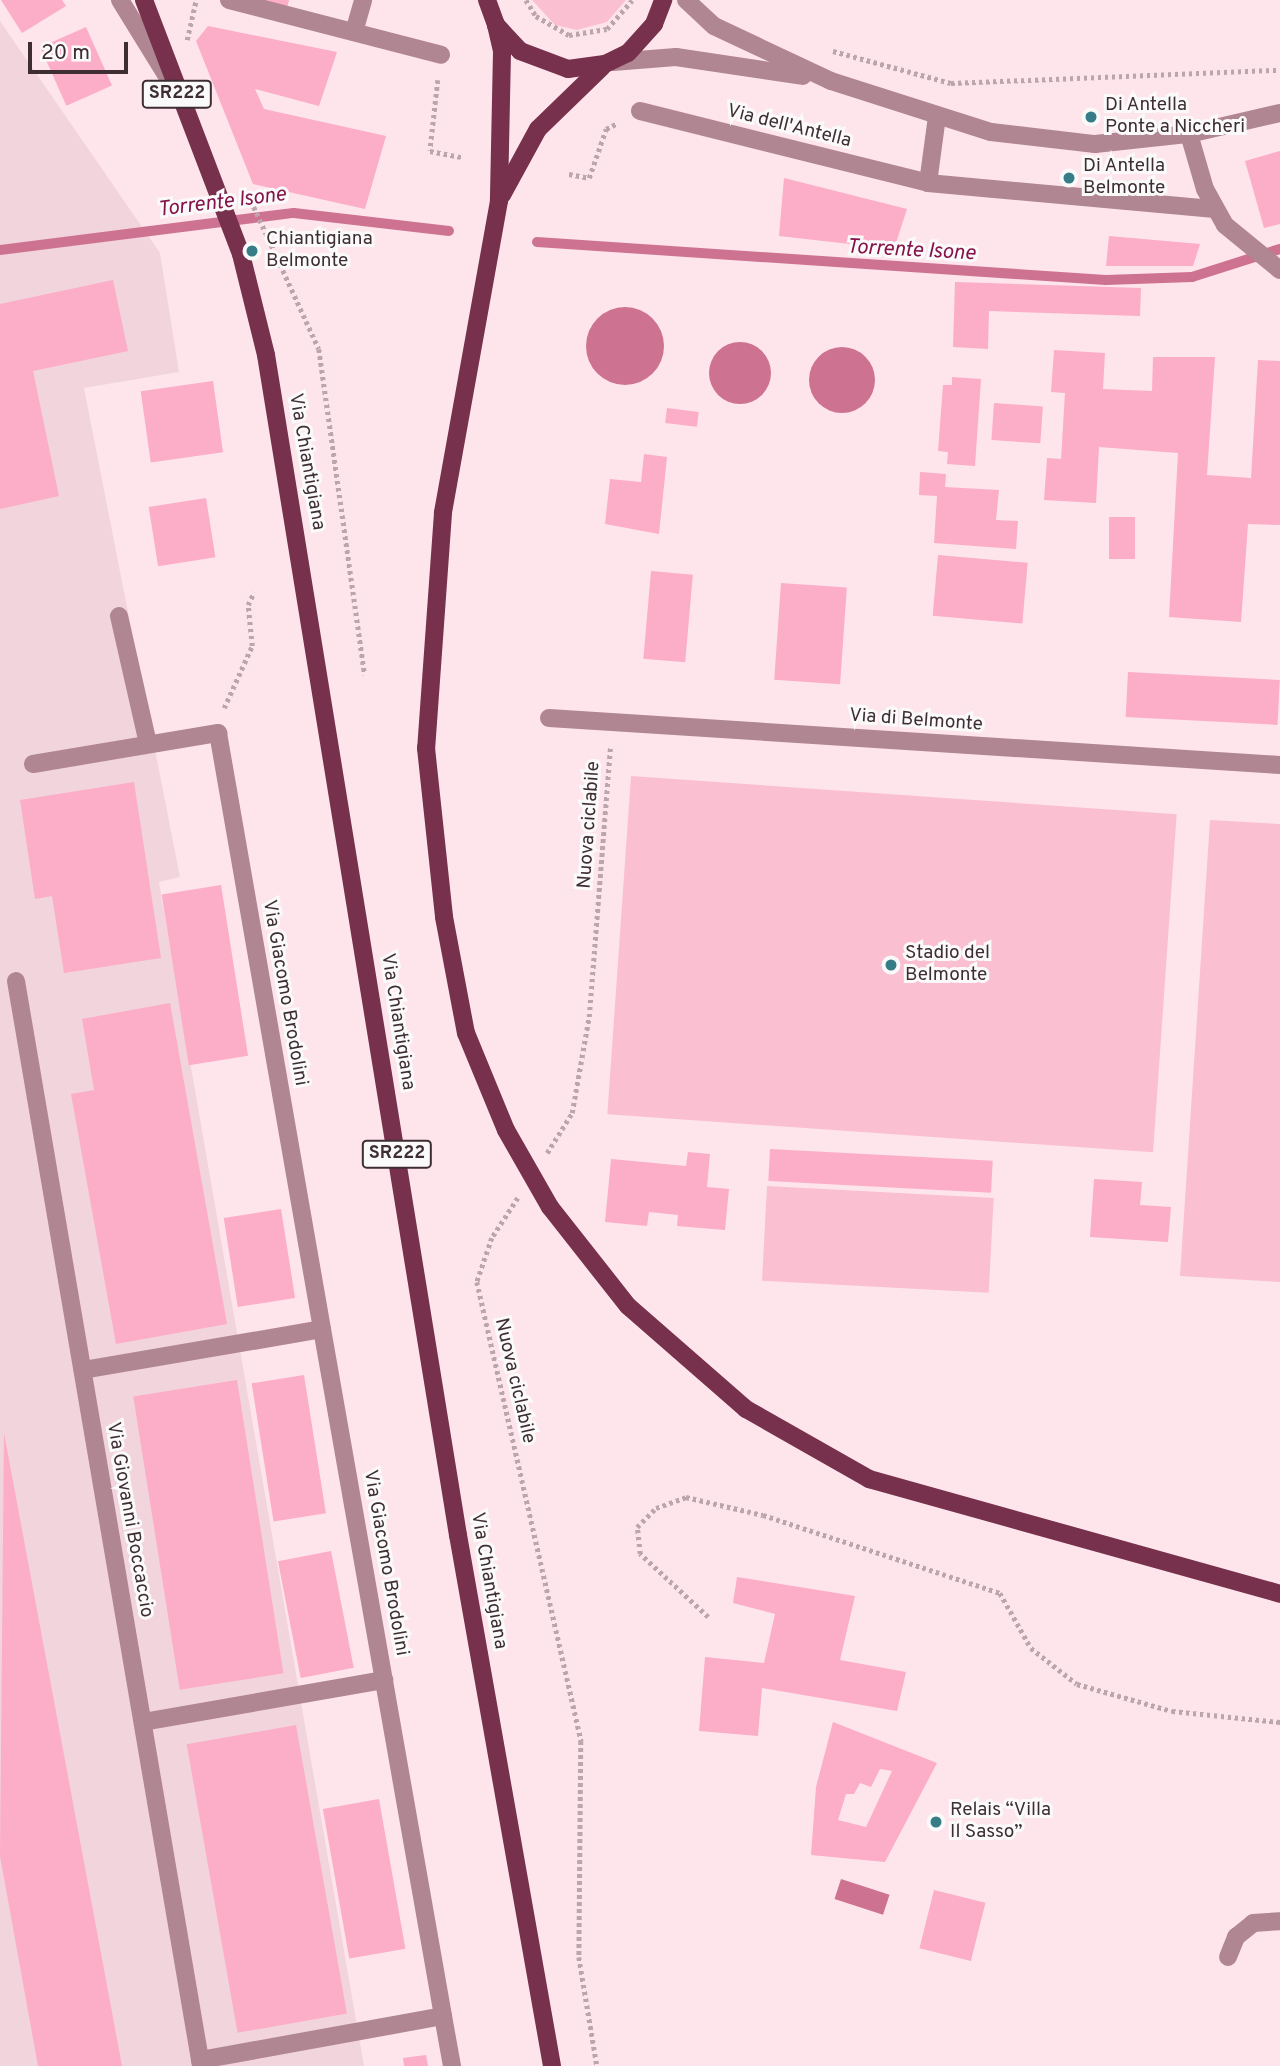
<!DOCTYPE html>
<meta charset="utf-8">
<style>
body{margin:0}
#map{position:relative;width:1280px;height:2066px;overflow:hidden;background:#fee5ec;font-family:Overpass,sans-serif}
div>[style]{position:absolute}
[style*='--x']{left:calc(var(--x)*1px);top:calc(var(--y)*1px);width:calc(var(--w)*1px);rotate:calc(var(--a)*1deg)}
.built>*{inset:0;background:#f2d4dd}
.green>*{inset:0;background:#fac0d2;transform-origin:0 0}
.water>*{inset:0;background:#ce7292;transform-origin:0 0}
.round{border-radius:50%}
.stream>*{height:10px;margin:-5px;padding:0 5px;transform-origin:5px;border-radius:5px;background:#ce7292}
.building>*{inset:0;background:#fcadc7;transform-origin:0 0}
.path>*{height:4.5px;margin-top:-2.25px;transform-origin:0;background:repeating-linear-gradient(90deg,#bca6ad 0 3.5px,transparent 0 7px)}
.minor>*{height:18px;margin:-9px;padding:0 9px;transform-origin:9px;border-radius:9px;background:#b18693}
.major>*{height:18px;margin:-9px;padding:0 9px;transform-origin:9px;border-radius:9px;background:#77314c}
.dots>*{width:19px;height:19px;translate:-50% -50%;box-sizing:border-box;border:4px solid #fafafa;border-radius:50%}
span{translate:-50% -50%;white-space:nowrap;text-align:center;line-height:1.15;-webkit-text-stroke:6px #fafafa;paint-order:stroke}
.shield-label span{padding:2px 5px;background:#fafafa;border:2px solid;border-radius:5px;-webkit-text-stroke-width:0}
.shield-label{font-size:18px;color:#3e2e33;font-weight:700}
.poi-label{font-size:19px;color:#3e2e33}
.left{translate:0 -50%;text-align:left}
.street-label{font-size:19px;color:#3e2e33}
.water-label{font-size:21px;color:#841349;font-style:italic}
.scale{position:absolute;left:28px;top:42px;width:100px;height:32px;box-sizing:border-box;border:4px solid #3e2e33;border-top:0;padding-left:9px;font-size:21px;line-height:24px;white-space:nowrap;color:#3e2e33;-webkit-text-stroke:5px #fafafa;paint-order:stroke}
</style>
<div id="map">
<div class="built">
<i style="clip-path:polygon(0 21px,160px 253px,179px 372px,84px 388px,180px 877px,159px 882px,364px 2066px,0 2066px)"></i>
</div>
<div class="green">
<i style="clip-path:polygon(532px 0,626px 0,607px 22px,577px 30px,555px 25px)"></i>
<i style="left:631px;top:776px;width:547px;height:339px;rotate:4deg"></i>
<i style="clip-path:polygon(1210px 820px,1280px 824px,1280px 1282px,1180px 1276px)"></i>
<i style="left:767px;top:1186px;width:227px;height:95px;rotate:3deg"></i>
</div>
<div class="water">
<i class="round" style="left:586px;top:307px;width:78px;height:78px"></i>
<i class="round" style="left:709px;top:342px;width:62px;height:62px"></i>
<i class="round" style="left:809px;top:347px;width:66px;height:66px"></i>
<i style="left:841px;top:1879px;width:51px;height:21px;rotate:18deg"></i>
</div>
<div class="stream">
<i style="--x:537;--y:242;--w:570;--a:3.82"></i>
<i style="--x:1106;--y:280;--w:86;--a:-2"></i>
<i style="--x:1192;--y:277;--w:92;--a:-17.7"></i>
<i style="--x:0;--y:250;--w:296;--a:-7.2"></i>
<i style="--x:294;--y:213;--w:156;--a:6.6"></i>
</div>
<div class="building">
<i style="clip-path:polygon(1px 0,62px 0,66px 6px,22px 33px)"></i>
<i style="clip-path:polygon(260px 0,289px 0,287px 8px)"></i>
<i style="clip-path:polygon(208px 26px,337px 52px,319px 106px,255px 89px,264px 109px,386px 136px,365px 209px,253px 184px,196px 41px)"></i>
<i style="left:86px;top:27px;width:64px;height:50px;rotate:66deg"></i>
<i style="clip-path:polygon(1280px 151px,1280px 224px,1264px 228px,1245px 161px)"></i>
<i style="clip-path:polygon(784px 178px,907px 209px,894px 249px,779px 236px)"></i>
<i style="clip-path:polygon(1109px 236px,1200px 244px,1193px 266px,1106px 266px)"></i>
<i style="clip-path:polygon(113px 280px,128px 351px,33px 371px,59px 496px,0 509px,0 304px)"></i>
<i style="clip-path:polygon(955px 282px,1141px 288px,1140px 316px,989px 311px,988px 349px,953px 347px)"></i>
<i style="clip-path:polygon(1054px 350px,1105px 353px,1103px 389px,1126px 390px,1152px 391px,1153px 357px,1215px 357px,1207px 475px,1251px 478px,1258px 360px,1280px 361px,1280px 525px,1248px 524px,1241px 622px,1169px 617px,1178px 453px,1099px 447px,1096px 503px,1044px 500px,1047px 458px,1061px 459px,1065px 393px,1051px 392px)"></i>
<i style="clip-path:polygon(952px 377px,981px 379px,975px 466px,947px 464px,948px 452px,938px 451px,943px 385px,952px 385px)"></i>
<i style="left:213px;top:381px;width:72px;height:73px;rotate:82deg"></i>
<i style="left:994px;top:403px;width:49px;height:37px;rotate:4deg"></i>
<i style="left:667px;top:408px;width:32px;height:15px;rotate:7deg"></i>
<i style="clip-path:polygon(644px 454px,667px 457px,659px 534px,605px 524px,610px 479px,641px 482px)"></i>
<i style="clip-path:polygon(920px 472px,946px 474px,945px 487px,999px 490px,996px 520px,1018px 521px,1016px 549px,934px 543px,937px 496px,919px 495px)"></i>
<i style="left:206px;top:498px;width:60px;height:58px;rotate:81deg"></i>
<i style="left:1109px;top:517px;width:26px;height:42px"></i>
<i style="left:938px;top:555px;width:90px;height:61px;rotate:5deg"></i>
<i style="left:651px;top:571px;width:42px;height:88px;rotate:5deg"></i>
<i style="left:781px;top:583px;width:66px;height:97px;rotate:4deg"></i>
<i style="left:1128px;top:672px;width:152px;height:45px;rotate:3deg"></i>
<i style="clip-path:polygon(134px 782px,161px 958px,64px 973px,52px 896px,35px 899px,20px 800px)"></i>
<i style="left:221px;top:885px;width:173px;height:60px;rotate:81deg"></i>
<i style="clip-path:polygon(170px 1003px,227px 1324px,116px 1344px,71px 1094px,94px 1090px,82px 1019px)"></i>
<i style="left:770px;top:1149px;width:223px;height:32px;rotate:3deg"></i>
<i style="clip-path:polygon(688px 1152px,710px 1154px,707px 1187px,729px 1189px,725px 1230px,677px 1226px,678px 1215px,649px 1212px,647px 1226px,605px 1222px,611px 1159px,686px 1166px)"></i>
<i style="clip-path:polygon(1094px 1179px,1142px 1182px,1140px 1205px,1171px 1207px,1168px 1242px,1090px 1237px)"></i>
<i style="left:281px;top:1209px;width:90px;height:58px;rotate:81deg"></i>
<i style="left:304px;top:1375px;width:140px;height:53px;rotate:81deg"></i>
<i style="left:237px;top:1380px;width:297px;height:105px;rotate:81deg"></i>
<i style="clip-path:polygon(4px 1433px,122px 2066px,38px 2066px,0 1856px)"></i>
<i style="left:331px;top:1551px;width:119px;height:54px;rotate:79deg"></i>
<i style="clip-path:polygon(737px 1577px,855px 1596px,840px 1660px,906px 1672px,897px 1711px,762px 1688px,758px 1736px,699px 1731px,705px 1657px,764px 1663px,775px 1614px,733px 1603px)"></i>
<i style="clip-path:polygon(evenodd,833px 1722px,937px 1763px,885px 1862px,811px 1855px,816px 1787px,833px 1722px,880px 1769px,892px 1771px,866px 1827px,838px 1820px,846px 1794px,854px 1794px,860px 1783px,871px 1787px,880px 1769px)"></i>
<i style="left:296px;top:1725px;width:293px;height:111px;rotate:80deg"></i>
<i style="left:379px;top:1799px;width:152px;height:57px;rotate:80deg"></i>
<i style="left:934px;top:1890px;width:53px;height:60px;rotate:14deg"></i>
<i style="clip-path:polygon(426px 2055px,428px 2066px,404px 2066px,403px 2058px)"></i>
</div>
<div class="path">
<i style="--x:526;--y:0;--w:19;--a:58"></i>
<i style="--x:536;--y:16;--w:38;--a:30"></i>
<i style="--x:569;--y:35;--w:38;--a:-9"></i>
<i style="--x:607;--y:29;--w:38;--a:-49"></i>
<i style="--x:187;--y:40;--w:41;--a:-77.3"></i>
<i style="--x:833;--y:51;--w:122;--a:15.2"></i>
<i style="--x:951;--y:83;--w:329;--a:-2.3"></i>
<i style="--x:438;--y:80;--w:71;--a:96.4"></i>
<i style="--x:430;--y:151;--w:32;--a:11"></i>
<i style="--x:569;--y:174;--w:20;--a:11"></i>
<i style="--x:589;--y:178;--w:52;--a:-70.9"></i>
<i style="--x:606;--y:129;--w:13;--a:-27"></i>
<i style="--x:248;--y:194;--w:170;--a:65.4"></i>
<i style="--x:319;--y:349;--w:329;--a:82"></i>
<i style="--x:224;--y:708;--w:68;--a:-65.7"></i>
<i style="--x:252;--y:646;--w:41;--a:-95.6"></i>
<i style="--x:248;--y:605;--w:14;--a:-65"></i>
<i style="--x:547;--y:1153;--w:47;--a:-58"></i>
<i style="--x:572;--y:1113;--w:97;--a:-80"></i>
<i style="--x:589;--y:1017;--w:270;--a:-85.5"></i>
<i style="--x:518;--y:1198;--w:48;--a:123"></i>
<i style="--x:492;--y:1238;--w:46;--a:108.8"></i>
<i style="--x:477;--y:1282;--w:471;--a:77.2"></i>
<i style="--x:581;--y:1741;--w:216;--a:90.5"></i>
<i style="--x:579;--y:1957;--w:110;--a:80.6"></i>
<i style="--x:708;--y:1617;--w:93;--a:-137.2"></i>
<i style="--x:640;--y:1554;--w:27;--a:-96"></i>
<i style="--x:637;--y:1527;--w:27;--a:-45"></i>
<i style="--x:656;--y:1508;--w:32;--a:-20"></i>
<i style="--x:686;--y:1497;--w:79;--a:13.2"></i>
<i style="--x:763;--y:1515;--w:250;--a:18.2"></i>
<i style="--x:1000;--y:1593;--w:63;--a:60.6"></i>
<i style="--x:1031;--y:1648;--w:58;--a:38"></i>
<i style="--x:1077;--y:1684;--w:99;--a:15.9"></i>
<i style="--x:1172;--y:1711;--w:109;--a:5.8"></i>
</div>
<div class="minor">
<i style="--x:120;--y:0;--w:97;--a:58.4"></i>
<i style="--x:229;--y:0;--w:219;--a:14.5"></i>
<i style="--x:686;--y:0;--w:38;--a:43"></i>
<i style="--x:714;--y:26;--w:129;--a:25.2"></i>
<i style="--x:831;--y:81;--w:168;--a:17.7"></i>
<i style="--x:991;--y:132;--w:105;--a:6.6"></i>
<i style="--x:1095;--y:144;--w:95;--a:-6.1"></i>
<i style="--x:1189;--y:134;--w:93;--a:-13"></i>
<i style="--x:354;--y:32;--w:33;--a:-74"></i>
<i style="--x:613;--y:62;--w:63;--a:-4.5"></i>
<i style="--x:676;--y:57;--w:128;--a:8.5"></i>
<i style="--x:640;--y:111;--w:297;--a:14"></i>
<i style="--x:928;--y:183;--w:68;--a:-82.3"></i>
<i style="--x:1189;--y:134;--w:57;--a:73.8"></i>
<i style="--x:1205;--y:189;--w:41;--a:60.9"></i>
<i style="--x:1225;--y:225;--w:71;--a:39.3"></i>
<i style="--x:928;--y:183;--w:288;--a:5.2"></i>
<i style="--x:119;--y:616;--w:131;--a:77.2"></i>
<i style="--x:549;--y:718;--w:733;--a:3.68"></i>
<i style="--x:33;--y:764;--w:188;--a:-9.5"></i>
<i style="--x:218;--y:733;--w:605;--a:80.1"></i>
<i style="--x:16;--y:981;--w:1101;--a:80.32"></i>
<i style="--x:83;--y:1370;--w:242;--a:-9.7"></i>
<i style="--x:322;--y:1329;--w:698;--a:80.01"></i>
<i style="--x:443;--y:2016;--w:247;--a:169.7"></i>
<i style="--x:143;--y:1722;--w:245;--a:-9.9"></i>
<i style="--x:1228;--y:1957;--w:22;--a:-68"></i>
<i style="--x:1236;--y:1937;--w:22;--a:-39"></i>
<i style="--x:1253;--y:1923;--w:27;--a:-4"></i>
<i style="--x:443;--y:2016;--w:51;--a:79.8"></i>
</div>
<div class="major">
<i style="--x:144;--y:0;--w:272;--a:69.1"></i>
<i style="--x:241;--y:254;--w:104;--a:76.1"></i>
<i style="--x:266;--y:355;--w:1196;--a:80.76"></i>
<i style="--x:458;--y:1535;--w:539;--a:79.96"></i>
<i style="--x:487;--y:0;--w:27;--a:70"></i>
<i style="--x:496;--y:25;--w:35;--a:47"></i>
<i style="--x:520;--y:51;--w:51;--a:20.6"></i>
<i style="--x:568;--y:69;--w:37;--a:-8"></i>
<i style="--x:605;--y:64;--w:25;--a:-26"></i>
<i style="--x:628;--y:53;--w:39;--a:-48"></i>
<i style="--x:654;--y:24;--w:26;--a:-69"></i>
<i style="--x:496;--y:25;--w:28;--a:77"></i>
<i style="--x:502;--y:52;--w:149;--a:91.2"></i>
<i style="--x:499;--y:201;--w:317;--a:100.2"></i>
<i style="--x:443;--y:513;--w:236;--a:94.1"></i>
<i style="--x:426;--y:748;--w:170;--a:83.9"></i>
<i style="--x:444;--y:917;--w:118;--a:79.3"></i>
<i style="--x:466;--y:1033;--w:105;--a:67.6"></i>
<i style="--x:506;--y:1130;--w:89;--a:60.3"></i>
<i style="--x:550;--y:1207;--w:126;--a:51.8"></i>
<i style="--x:628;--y:1306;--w:157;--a:41.1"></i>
<i style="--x:746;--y:1409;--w:142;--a:29.6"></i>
<i style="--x:869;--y:1479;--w:427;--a:15.6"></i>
<i style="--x:502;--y:195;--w:75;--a:-61.4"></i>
<i style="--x:538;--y:129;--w:89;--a:-44.1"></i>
</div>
<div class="dots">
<i style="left:1091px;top:117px;background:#367d87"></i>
<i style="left:1069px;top:178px;background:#367d87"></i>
<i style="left:252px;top:251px;background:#367d87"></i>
<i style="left:891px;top:965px;background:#367d87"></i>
<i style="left:936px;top:1822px;background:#367d87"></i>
</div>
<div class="shield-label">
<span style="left:177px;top:94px">SR222</span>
<span style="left:397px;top:1154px">SR222</span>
</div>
<div class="poi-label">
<span class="left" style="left:1105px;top:117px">Di Antella<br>Ponte a Niccheri</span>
<span class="left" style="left:1083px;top:178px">Di Antella<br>Belmonte</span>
<span class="left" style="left:266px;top:251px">Chiantigiana<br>Belmonte</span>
<span class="left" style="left:905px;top:965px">Stadio del<br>Belmonte</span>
<span class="left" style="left:950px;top:1822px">Relais “Villa<br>Il Sasso”</span>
</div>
<div class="street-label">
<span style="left:789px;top:127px;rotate:14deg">Via dell'Antella</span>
<span style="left:306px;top:462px;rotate:80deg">Via Chiantigiana</span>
<span style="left:916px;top:721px;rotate:4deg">Via di Belmonte</span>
<span style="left:590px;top:825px;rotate:-86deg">Nuova ciclabile</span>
<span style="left:284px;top:993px;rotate:80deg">Via Giacomo Brodolini</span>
<span style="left:397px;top:1022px;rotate:81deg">Via Chiantigiana</span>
<span style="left:514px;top:1381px;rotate:77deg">Nuova ciclabile</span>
<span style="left:129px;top:1520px;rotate:80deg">Via Giovanni Boccaccio</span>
<span style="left:385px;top:1563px;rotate:80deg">Via Giacomo Brodolini</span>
<span style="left:488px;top:1581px;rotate:80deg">Via Chiantigiana</span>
</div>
<div class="water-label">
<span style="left:222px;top:203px;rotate:-7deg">Torrente Isone</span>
<span style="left:911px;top:251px;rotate:3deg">Torrente Isone</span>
</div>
<div class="scale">20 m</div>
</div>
